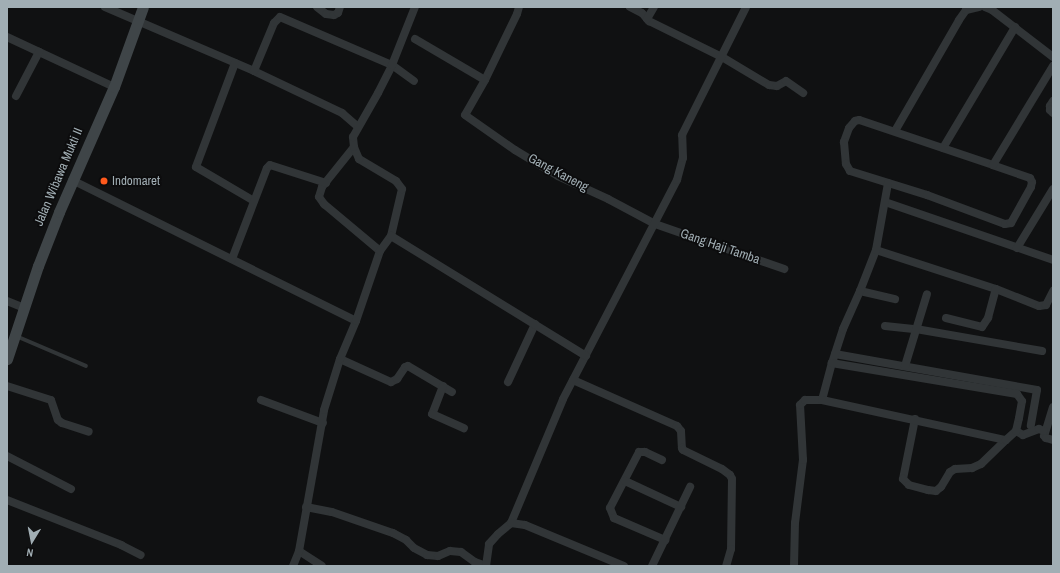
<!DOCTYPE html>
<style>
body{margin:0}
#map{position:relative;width:1060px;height:573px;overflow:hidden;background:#101112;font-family:"Archivo Narrow",sans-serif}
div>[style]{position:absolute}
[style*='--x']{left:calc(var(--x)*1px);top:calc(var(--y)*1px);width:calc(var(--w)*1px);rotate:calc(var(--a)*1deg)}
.lane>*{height:4px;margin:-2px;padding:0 2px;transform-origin:2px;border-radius:2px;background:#313537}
.street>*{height:8px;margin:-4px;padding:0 4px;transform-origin:4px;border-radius:4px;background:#313537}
.secondary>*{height:11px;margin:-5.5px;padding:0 5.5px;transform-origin:5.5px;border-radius:5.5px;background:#3f4548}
.dots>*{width:11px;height:11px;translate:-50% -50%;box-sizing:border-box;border:2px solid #0c0c0d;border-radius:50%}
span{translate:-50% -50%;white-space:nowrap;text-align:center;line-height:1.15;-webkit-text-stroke:3.5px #0c0c0d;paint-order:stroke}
.street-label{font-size:13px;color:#a1aeb4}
.poi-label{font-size:13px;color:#a1aeb4}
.left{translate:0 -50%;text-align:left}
.frame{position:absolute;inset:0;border:8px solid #a1aeb4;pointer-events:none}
.north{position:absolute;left:12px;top:521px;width:40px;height:40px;-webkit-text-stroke:3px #0c0c0d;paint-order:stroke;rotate:190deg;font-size:11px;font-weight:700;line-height:16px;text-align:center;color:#a1aeb4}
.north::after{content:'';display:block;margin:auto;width:14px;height:18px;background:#a1aeb4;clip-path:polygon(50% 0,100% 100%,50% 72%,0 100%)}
</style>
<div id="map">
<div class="lane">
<i style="--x:16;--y:336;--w:76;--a:23.2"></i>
</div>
<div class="street">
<i style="--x:105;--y:7;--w:162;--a:23.2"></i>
<i style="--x:254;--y:71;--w:98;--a:25.5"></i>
<i style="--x:342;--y:113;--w:21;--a:41"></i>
<i style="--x:317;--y:7;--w:11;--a:38"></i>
<i style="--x:326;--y:14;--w:8;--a:7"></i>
<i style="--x:334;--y:15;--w:4;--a:-27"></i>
<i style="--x:338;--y:13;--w:6;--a:-72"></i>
<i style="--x:519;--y:7;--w:7;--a:106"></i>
<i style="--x:517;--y:14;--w:73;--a:115.9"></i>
<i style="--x:485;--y:80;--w:40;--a:119.7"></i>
<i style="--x:465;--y:115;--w:61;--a:35"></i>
<i style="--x:515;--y:150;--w:50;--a:31.2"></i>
<i style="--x:558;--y:176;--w:55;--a:24.7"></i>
<i style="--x:608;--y:199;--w:53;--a:28"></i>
<i style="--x:655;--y:224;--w:137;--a:19.2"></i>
<i style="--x:630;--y:7;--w:13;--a:27"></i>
<i style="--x:642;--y:13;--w:11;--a:49"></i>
<i style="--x:649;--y:21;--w:81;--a:26.3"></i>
<i style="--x:722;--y:57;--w:55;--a:30.8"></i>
<i style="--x:769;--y:85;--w:8;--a:7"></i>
<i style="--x:777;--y:86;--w:10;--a:-29"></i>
<i style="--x:786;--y:81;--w:21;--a:35"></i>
<i style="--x:985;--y:7;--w:8;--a:23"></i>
<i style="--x:992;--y:10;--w:77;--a:37.6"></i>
<i style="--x:647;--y:19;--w:14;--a:-60"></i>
<i style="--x:7;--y:37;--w:118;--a:25"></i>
<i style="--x:415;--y:39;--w:81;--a:30.4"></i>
<i style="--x:235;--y:63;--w:111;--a:110.6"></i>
<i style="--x:196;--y:167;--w:67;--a:30.4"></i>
<i style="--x:254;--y:71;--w:52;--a:-67.4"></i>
<i style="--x:274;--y:23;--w:8;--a:-45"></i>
<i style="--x:280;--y:17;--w:122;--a:23.2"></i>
<i style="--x:392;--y:65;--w:27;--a:36"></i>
<i style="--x:16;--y:96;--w:50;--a:-62.4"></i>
<i style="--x:1053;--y:101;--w:6;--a:121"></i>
<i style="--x:1050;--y:106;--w:4;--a:90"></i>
<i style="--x:1050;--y:110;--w:4;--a:45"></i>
<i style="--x:895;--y:131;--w:128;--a:-60"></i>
<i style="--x:959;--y:20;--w:12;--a:-55"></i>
<i style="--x:966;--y:10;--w:13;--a:-13"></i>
<i style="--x:354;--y:147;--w:51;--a:128.7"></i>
<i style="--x:322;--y:187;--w:10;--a:107"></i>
<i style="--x:319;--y:197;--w:9;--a:54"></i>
<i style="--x:324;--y:204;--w:73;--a:40"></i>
<i style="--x:943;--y:148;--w:141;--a:-59.2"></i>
<i style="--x:993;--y:165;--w:141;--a:-161.4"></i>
<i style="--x:859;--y:120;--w:4;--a:166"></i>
<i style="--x:855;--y:121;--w:9;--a:131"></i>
<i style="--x:849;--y:128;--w:15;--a:110"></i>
<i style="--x:844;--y:142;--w:22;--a:85"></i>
<i style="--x:846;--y:164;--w:8;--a:60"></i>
<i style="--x:850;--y:171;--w:81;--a:17.3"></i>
<i style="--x:927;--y:195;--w:83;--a:20.4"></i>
<i style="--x:1005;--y:224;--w:6;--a:-9"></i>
<i style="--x:1011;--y:223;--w:41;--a:-60.9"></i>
<i style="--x:1031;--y:187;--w:5;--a:-79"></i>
<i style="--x:1032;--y:182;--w:4;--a:-117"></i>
<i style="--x:1030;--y:178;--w:39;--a:-161"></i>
<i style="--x:993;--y:165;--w:116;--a:-58.8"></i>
<i style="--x:72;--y:180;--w:317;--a:26.4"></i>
<i style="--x:885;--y:202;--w:178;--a:19"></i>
<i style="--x:391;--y:236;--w:48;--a:-76.8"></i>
<i style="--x:402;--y:189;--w:10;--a:-127"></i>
<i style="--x:396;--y:181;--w:43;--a:-149.3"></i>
<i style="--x:359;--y:159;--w:13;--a:-113"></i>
<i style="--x:354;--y:147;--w:10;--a:-96"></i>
<i style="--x:353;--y:137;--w:51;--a:-60.4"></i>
<i style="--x:378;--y:93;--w:31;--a:-63"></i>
<i style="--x:392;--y:65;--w:62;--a:-68.4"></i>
<i style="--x:1017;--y:248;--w:69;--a:-58.6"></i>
<i style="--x:876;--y:250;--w:126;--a:18"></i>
<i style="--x:996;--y:289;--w:46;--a:21.6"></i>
<i style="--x:1039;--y:306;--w:7;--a:-8"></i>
<i style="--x:1046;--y:305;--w:16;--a:-63"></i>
<i style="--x:232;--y:259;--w:97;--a:-69"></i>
<i style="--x:267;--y:168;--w:4;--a:-45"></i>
<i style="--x:270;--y:165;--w:59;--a:17.8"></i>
<i style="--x:860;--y:291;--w:36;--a:13"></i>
<i style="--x:7;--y:301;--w:18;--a:22"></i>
<i style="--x:946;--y:318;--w:37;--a:14"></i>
<i style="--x:982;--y:327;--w:11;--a:-56"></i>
<i style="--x:988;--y:318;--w:30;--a:-75"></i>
<i style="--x:885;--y:326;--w:31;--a:6"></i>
<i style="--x:916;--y:329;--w:128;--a:9.9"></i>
<i style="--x:835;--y:354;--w:205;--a:10.1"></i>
<i style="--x:1037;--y:390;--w:36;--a:100"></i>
<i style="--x:340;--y:359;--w:56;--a:24.3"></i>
<i style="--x:391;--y:382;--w:7;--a:-27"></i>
<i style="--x:397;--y:379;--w:14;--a:-56"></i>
<i style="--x:405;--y:367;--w:3;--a:-18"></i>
<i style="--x:408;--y:366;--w:51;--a:30.6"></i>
<i style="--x:905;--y:366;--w:75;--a:-73"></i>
<i style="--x:573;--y:380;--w:114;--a:23.9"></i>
<i style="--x:677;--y:426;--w:6;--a:51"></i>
<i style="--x:681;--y:431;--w:17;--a:87"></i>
<i style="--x:682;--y:448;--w:2;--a:63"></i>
<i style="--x:683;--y:450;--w:43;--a:26"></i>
<i style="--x:722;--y:469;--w:10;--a:37"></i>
<i style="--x:730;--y:475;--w:4;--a:63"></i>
<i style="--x:732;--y:479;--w:70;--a:90.8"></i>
<i style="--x:731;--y:549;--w:18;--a:106"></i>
<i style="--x:508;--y:382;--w:64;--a:-65"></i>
<i style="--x:7;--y:386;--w:46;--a:17.7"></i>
<i style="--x:51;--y:400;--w:21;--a:71"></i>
<i style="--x:58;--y:420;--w:5;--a:37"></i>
<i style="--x:62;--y:423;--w:28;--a:18"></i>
<i style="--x:443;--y:386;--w:30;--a:111"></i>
<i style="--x:432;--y:414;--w:35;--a:24"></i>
<i style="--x:261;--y:400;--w:66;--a:20.4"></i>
<i style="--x:822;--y:400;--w:38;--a:-75"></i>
<i style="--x:832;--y:363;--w:36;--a:-72"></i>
<i style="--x:843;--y:329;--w:42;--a:-65.9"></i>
<i style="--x:860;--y:291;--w:44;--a:-68.7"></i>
<i style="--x:876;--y:250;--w:68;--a:-79.8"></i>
<i style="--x:1053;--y:407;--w:30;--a:107"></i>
<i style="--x:1044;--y:436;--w:3;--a:45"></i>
<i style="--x:1046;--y:438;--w:7;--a:16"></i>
<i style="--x:915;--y:419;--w:61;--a:101.3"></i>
<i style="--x:903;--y:479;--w:8;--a:45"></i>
<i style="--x:909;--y:485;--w:20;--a:15"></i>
<i style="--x:928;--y:490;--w:8;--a:7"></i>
<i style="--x:936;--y:491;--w:6;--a:-39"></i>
<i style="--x:941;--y:487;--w:17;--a:-59"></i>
<i style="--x:950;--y:472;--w:6;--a:-31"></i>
<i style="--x:955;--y:469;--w:17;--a:-3"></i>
<i style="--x:972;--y:468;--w:10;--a:-24"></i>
<i style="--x:981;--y:464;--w:35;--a:-44"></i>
<i style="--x:1016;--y:431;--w:8;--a:30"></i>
<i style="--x:1023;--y:435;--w:17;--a:-21"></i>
<i style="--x:1039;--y:429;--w:5;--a:22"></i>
<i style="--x:7;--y:456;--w:72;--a:27.3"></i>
<i style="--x:662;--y:460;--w:19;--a:-155"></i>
<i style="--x:645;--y:452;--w:6;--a:180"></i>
<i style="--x:639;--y:452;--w:63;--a:117.4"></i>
<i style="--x:610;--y:508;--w:11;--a:68"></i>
<i style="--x:614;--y:518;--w:56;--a:23.3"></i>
<i style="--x:625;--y:481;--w:62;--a:24.9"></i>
<i style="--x:7;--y:500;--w:123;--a:21.5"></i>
<i style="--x:121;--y:545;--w:22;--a:27"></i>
<i style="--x:306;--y:507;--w:26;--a:11"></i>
<i style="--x:332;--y:512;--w:65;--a:19"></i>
<i style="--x:393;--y:533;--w:15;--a:28"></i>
<i style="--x:406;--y:540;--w:11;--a:45"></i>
<i style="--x:414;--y:548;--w:15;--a:28"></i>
<i style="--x:427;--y:555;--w:11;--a:5"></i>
<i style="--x:438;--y:556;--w:13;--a:-23"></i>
<i style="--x:450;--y:551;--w:11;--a:5"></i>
<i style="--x:461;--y:552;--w:17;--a:36"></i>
<i style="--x:475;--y:562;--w:12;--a:20"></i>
<i style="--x:511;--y:523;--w:134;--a:-67.2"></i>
<i style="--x:563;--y:399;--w:247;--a:-62.5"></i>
<i style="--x:677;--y:180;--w:23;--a:-75"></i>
<i style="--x:683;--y:158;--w:23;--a:-92"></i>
<i style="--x:682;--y:135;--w:143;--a:-63.4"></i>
<i style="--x:299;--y:551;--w:27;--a:33"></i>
<i style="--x:293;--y:566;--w:16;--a:-68"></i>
<i style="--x:299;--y:551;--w:143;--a:-79.9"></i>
<i style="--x:324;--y:410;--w:53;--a:-72.6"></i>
<i style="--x:340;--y:359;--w:41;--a:-67.2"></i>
<i style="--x:356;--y:321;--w:74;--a:-71.1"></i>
<i style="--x:380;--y:251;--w:19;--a:-54"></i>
<i style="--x:391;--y:236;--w:229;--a:31.6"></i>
<i style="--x:486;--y:566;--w:22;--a:-82"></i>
<i style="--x:489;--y:544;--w:13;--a:-48"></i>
<i style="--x:498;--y:534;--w:17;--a:-40"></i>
<i style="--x:511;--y:523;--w:14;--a:8"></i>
<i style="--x:525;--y:525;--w:107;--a:22.5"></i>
<i style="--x:652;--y:566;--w:88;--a:-64.3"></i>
<i style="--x:794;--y:566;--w:43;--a:-88.7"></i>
<i style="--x:795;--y:523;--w:64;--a:-82.8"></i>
<i style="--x:803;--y:460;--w:55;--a:-93.1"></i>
<i style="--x:800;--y:405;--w:7;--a:-45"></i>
<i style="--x:805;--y:400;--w:17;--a:0"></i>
<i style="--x:822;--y:400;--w:188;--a:12.3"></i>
<i style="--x:1006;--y:440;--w:13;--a:-42"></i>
<i style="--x:1016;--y:431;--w:13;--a:-77"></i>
<i style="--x:1019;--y:418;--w:17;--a:-80"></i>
<i style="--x:1022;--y:401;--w:9;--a:-126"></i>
<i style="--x:1017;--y:394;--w:188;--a:-170.5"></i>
</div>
<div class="secondary">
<i style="--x:7;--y:359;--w:98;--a:-71.6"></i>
<i style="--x:38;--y:266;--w:58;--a:-68.7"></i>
<i style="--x:59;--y:212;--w:137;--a:-66.3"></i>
<i style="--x:114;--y:87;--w:85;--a:-70.1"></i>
</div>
<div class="dots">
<i style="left:104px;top:181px;background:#ff591c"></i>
</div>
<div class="street-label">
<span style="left:558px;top:173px;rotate:28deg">Gang Kaneng</span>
<span style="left:59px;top:177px;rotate:-67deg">Jalan Wibawa Mukti II</span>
<span style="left:720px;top:247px;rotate:19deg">Gang Haji Tamba</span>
</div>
<div class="poi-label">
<span class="left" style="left:112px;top:181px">Indomaret</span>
</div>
<div class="frame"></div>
<div class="north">N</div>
</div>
